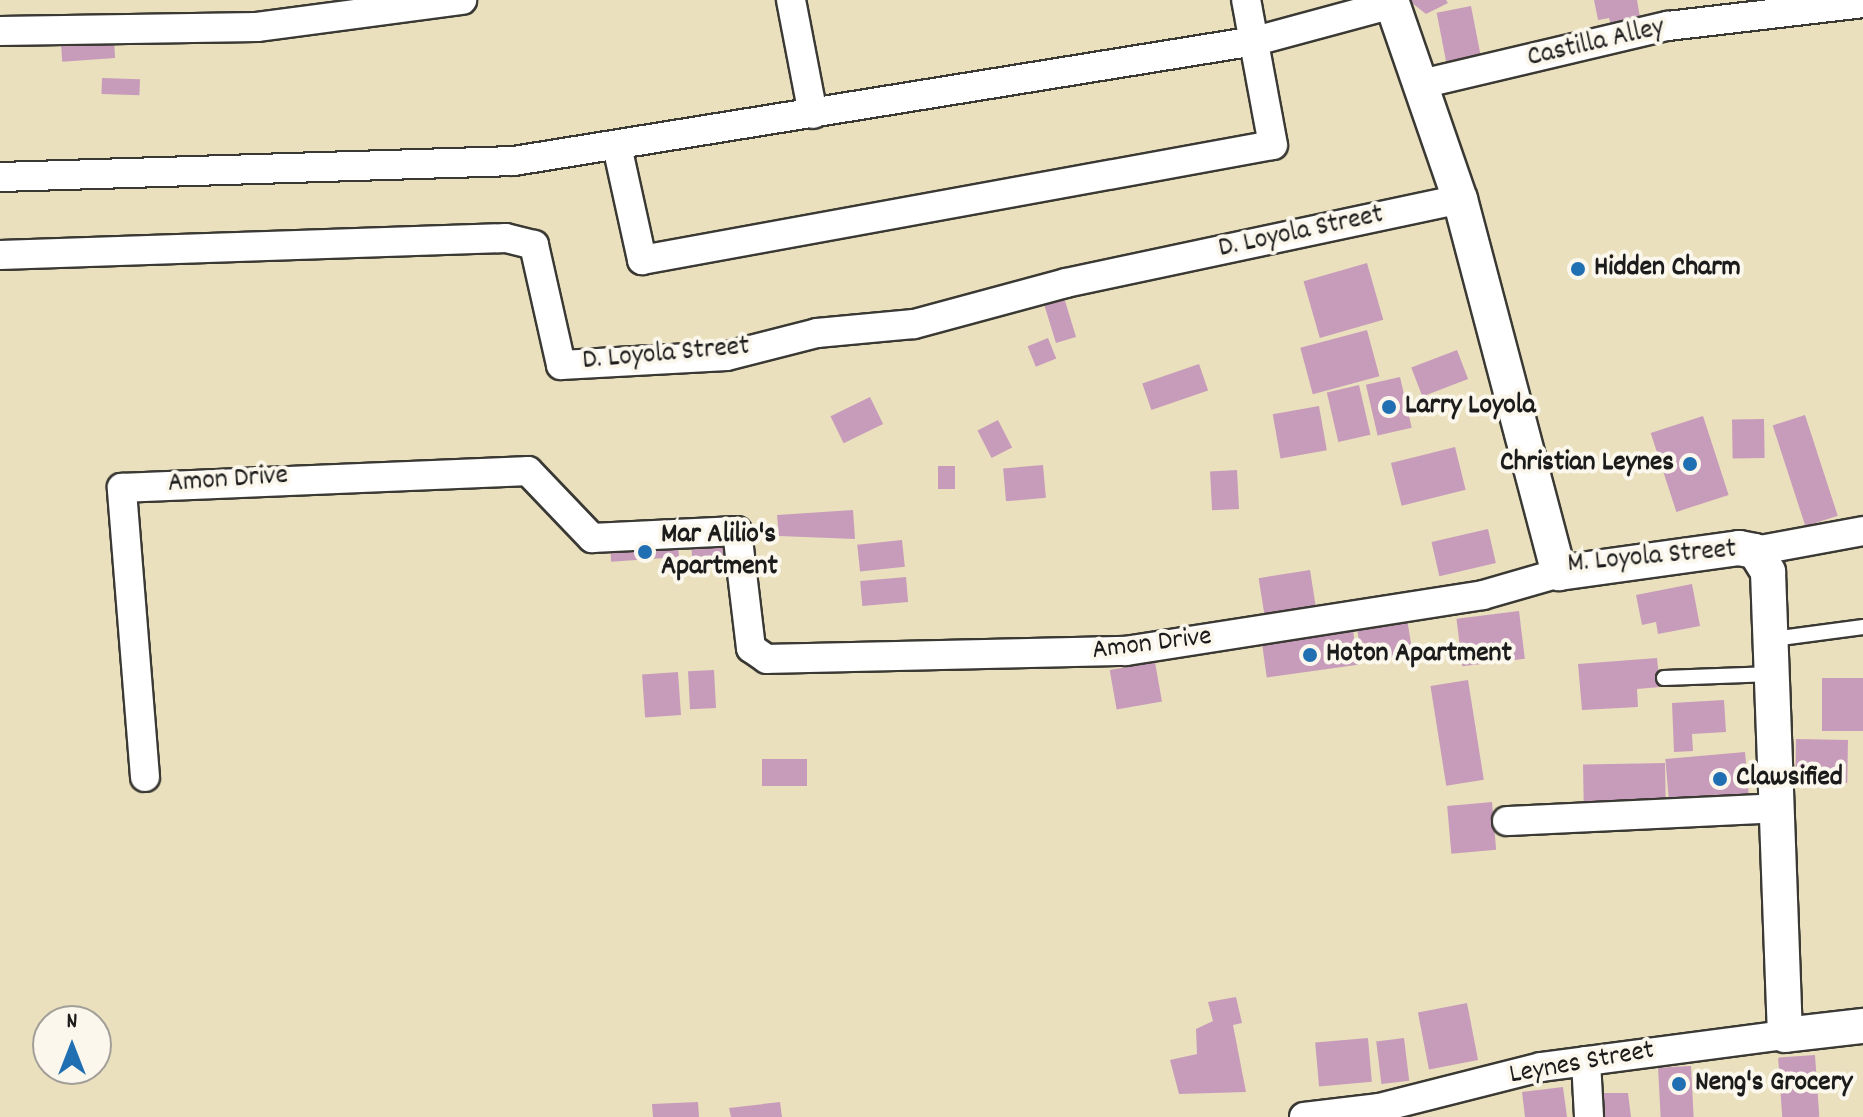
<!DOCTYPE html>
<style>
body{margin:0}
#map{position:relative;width:1863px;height:1117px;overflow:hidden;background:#eae0bd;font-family:Dekko,sans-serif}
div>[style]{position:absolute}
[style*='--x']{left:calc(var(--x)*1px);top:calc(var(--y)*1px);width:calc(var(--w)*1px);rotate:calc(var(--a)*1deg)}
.building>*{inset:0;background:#c79cbb;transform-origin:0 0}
.roads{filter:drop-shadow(2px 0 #3b3934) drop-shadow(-2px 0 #3b3934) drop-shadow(0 2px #3b3934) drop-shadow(0 -2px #3b3934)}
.service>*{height:14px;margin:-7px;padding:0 7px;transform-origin:7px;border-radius:7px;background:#fff}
.minor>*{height:28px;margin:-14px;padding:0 14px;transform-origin:14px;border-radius:14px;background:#fff}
.tertiary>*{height:34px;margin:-17px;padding:0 17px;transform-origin:17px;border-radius:17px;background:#fff}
.dots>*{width:22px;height:22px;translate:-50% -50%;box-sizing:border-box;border:4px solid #fbf7ec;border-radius:50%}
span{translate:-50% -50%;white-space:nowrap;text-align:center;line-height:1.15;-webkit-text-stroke:8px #fbf7ec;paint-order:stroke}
.street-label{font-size:28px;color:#1c1c1c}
.poi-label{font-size:28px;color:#1c1c1c;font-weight:700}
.left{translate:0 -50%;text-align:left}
.right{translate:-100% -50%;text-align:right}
.north{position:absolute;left:32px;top:1005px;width:80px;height:80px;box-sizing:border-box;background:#fbf7ec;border:2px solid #a29f99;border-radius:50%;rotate:0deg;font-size:22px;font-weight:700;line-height:32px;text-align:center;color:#1c1c1c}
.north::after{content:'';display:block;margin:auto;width:28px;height:36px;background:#1f6fb2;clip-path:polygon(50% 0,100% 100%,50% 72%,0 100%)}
</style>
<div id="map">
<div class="building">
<i style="clip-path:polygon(1408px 0,1446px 0,1448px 3px,1426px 14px)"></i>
<i style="clip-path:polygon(1594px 0,1637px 0,1642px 29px,1613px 34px,1609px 18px,1598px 20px)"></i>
<i style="left:1471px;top:6px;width:51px;height:35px;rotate:79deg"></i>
<i style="left:114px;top:42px;width:16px;height:53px;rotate:86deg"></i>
<i style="left:102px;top:78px;width:38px;height:16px;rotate:2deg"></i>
<i style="left:1367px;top:263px;width:59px;height:66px;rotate:74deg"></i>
<i style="left:1062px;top:291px;width:48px;height:21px;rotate:73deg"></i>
<i style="left:1367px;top:330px;width:48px;height:69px;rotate:75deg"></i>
<i style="left:1048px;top:338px;width:22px;height:22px;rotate:68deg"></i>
<i style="left:1457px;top:350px;width:31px;height:49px;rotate:69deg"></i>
<i style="left:1199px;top:364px;width:28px;height:60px;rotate:71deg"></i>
<i style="left:1400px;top:377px;width:52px;height:35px;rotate:77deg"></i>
<i style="left:1359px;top:385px;width:51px;height:33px;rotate:77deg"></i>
<i style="left:870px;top:397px;width:30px;height:44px;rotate:64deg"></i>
<i style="left:1319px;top:406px;width:45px;height:47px;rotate:80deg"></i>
<i style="left:1805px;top:415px;width:106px;height:34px;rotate:72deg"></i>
<i style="left:1703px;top:416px;width:83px;height:55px;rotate:72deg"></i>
<i style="left:1764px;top:419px;width:39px;height:32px;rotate:89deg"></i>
<i style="left:998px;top:420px;width:31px;height:23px;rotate:63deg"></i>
<i style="left:1455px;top:447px;width:44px;height:66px;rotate:76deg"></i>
<i style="left:1043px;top:465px;width:33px;height:40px;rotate:85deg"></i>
<i style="left:938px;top:466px;width:17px;height:23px"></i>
<i style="left:1237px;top:470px;width:39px;height:27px;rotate:87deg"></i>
<i style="clip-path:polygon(853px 510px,855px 539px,779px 536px,777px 515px)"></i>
<i style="left:1488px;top:529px;width:35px;height:58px;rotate:77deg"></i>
<i style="left:723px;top:540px;width:15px;height:32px;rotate:86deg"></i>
<i style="left:902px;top:540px;width:27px;height:45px;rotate:84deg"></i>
<i style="left:678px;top:543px;width:14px;height:68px;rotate:86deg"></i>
<i style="left:1310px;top:570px;width:39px;height:52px;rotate:81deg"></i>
<i style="left:906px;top:577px;width:25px;height:46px;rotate:85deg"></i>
<i style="clip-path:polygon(1692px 584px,1700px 626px,1658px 634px,1656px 622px,1642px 625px,1636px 595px)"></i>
<i style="left:1519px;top:611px;width:48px;height:63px;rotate:83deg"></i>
<i style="left:1406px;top:612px;width:43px;height:51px;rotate:81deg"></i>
<i style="left:1353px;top:630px;width:35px;height:92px;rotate:82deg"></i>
<i style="clip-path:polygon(1657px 658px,1660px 687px,1637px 689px,1638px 707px,1582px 710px,1578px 664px)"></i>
<i style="left:1155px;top:662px;width:40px;height:46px;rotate:80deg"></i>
<i style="left:714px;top:670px;width:38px;height:26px;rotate:87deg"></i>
<i style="left:678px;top:672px;width:43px;height:36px;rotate:86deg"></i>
<i style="left:1863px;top:678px;width:53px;height:41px;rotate:90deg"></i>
<i style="left:1468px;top:680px;width:101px;height:38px;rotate:81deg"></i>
<i style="clip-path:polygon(1724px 700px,1726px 732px,1692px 734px,1693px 751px,1674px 752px,1672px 703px)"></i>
<i style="left:1796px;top:739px;width:52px;height:43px;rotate:1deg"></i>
<i style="left:1745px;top:752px;width:42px;height:80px;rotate:85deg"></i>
<i style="left:807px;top:759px;width:27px;height:45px;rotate:90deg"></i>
<i style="left:1665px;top:763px;width:42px;height:82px;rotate:89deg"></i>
<i style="left:1492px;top:802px;width:48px;height:45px;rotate:85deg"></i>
<i style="clip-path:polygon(1236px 997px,1242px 1023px,1233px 1025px,1246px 1092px,1179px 1094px,1170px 1060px,1197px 1054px,1196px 1029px,1213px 1021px,1208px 1002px)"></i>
<i style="left:1467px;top:1003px;width:58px;height:50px;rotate:79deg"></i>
<i style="left:1368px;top:1038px;width:44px;height:53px;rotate:85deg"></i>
<i style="left:1404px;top:1038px;width:43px;height:28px;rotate:83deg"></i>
<i style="left:1815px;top:1055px;width:62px;height:37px;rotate:86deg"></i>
<i style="left:1691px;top:1066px;width:51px;height:33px;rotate:87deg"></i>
<i style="clip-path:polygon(1563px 1087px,1567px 1117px,1525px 1117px,1522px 1092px)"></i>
<i style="clip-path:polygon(1596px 1093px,1628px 1093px,1631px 1117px,1601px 1117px)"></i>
<i style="clip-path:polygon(698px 1102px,699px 1117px,653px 1117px,652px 1104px)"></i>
<i style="clip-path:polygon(780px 1102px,782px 1117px,731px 1117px,729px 1108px)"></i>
</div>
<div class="roads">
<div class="service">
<i style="--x:1773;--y:639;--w:91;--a:-7.6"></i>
<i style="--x:1664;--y:678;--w:109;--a:-2.1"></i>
</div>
<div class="minor">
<i style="--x:791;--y:0;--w:116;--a:79.1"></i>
<i style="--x:0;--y:31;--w:257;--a:-0.9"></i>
<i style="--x:257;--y:27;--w:207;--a:-7.5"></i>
<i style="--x:1426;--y:83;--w:249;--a:-13.3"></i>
<i style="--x:1668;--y:26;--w:196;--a:-6.7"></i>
<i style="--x:617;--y:146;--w:117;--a:77.6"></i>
<i style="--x:642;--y:260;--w:641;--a:-10.33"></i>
<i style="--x:1273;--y:145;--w:147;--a:-100.5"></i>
<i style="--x:0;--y:177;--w:514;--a:-1.78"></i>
<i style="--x:514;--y:161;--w:751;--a:-9.2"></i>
<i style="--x:1255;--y:41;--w:142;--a:-15.1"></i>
<i style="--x:0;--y:255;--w:506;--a:-1.92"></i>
<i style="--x:506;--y:238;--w:29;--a:14"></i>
<i style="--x:534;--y:245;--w:123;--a:77.3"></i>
<i style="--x:561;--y:365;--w:166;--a:-3.1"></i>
<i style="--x:727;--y:356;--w:93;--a:-14.3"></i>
<i style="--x:817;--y:333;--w:97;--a:-5.3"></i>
<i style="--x:914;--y:324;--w:157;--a:-15.1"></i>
<i style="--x:1066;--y:283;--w:403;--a:-12"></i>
<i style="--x:1755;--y:551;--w:110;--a:-10.5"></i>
<i style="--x:145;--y:777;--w:290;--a:-94.6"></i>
<i style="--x:122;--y:488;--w:406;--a:-2.4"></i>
<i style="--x:528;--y:471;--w:93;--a:46.3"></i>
<i style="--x:592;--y:538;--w:145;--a:-2.8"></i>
<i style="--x:737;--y:531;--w:118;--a:83.2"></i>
<i style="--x:751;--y:648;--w:19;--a:35"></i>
<i style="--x:767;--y:659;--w:359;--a:-1.3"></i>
<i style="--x:1126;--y:651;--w:361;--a:-8.9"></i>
<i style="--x:1483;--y:595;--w:79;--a:-16.1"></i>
<i style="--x:1507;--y:821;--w:271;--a:-2.7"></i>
<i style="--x:1586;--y:1061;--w:56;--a:86.9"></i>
<i style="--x:1304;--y:1117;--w:76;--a:-6.8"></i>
<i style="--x:1379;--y:1108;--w:167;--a:-14.2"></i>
<i style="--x:1541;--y:1067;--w:246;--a:-7.5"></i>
</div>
<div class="tertiary">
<i style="--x:1391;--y:0;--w:211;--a:70.9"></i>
<i style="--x:1460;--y:199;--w:387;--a:75.2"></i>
<i style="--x:1559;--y:573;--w:182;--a:-7.9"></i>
<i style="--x:1739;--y:548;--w:16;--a:11"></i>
<i style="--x:1755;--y:551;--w:25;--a:58"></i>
<i style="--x:1768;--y:572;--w:463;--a:87.9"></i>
<i style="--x:1785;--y:1035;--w:79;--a:-6.6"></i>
</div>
</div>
<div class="dots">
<i style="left:1578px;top:269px;background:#1f6fb2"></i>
<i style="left:1389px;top:407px;background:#1f6fb2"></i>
<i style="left:1690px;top:464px;background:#1f6fb2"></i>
<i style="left:645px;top:552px;background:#1f6fb2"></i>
<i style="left:1310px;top:655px;background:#1f6fb2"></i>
<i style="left:1720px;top:779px;background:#1f6fb2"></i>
<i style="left:1679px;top:1084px;background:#1f6fb2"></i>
</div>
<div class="street-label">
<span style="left:1596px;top:44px;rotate:-13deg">Castilla Alley</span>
<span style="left:1301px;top:233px;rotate:-12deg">D. Loyola Street</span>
<span style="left:666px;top:355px;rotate:-5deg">D. Loyola Street</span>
<span style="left:228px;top:481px;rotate:-4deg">Amon Drive</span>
<span style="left:1652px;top:558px;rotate:-5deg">M. Loyola Street</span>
<span style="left:1152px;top:645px;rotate:-7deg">Amon Drive</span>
<span style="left:1582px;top:1064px;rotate:-10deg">Leynes Street</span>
</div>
<div class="poi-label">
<span class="left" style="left:1594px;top:269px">Hidden Charm</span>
<span class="left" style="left:1405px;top:407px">Larry Loyola</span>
<span class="right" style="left:1674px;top:464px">Christian Leynes</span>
<span class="left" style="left:661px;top:552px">Mar Alilio's<br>Apartment</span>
<span class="left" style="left:1326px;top:655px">Hoton Apartment</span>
<span class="left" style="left:1736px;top:779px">Clawsified</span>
<span class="left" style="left:1695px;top:1084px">Neng's Grocery</span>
</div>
<div class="north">N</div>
</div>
